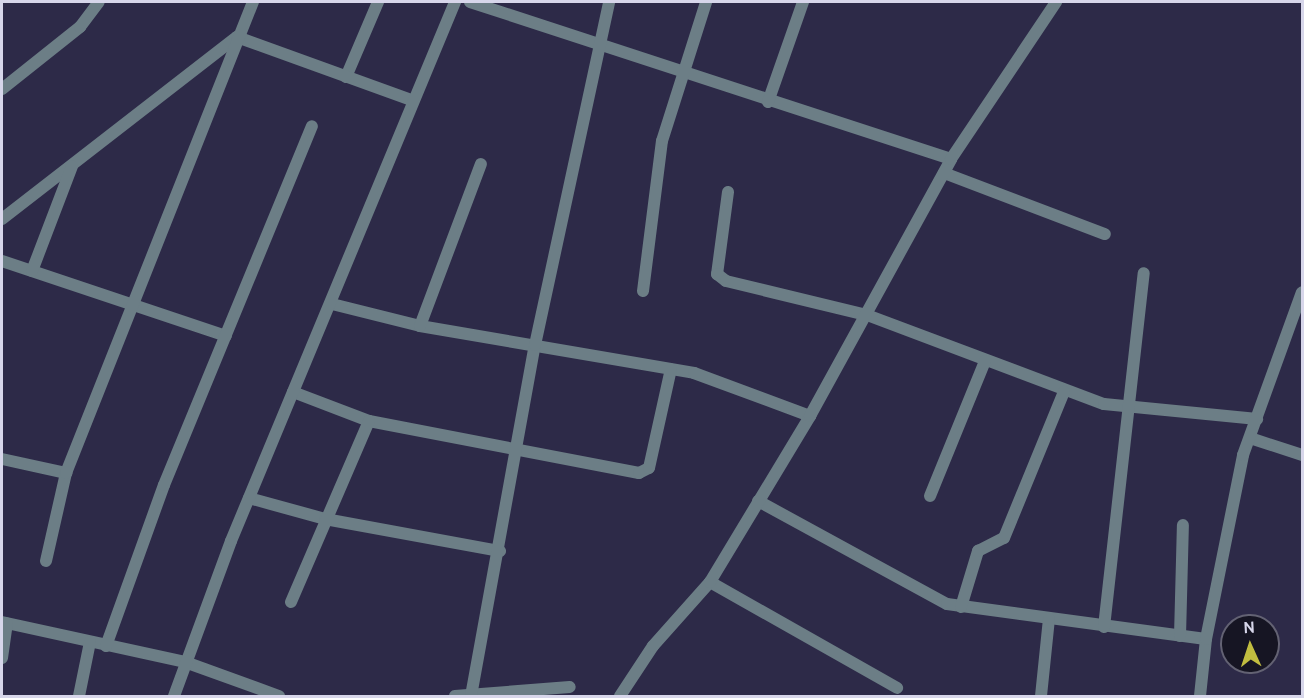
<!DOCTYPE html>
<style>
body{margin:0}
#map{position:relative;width:1304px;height:698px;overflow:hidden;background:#2d2a48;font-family:Cabin,sans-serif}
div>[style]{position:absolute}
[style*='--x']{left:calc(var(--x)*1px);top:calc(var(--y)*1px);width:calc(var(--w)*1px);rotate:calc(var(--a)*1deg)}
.street>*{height:12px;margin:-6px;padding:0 6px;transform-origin:6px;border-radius:6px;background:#6c7e86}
span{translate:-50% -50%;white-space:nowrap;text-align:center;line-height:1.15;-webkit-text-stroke:4.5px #161523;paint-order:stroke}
.frame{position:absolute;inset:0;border:3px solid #d7d6ea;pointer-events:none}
.north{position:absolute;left:1220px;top:614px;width:60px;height:60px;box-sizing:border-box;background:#161523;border:2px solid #636273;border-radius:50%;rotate:357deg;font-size:16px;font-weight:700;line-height:24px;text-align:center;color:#d7d6ea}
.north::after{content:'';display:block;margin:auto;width:21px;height:27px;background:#c1bd40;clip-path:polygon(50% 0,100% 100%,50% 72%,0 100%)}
</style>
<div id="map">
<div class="street">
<i style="--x:470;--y:2;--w:506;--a:18.08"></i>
<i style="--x:346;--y:77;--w:82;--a:-66.9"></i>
<i style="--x:2;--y:89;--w:100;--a:-38.5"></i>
<i style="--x:80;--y:27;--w:31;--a:-53"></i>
<i style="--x:768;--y:102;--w:106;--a:-70.7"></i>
<i style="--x:944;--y:173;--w:172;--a:20.8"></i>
<i style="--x:728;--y:192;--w:83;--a:97.6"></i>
<i style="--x:717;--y:274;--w:11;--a:38"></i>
<i style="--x:726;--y:281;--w:145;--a:13.6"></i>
<i style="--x:867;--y:315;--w:253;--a:20.6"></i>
<i style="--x:1104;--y:404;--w:154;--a:5.6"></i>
<i style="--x:2;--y:219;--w:297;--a:-37.8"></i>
<i style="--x:237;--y:37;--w:185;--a:19.9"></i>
<i style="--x:2;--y:261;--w:236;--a:18.5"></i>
<i style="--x:32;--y:271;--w:112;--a:-69.1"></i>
<i style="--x:643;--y:291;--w:151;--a:-82.8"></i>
<i style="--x:662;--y:141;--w:146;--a:-72.4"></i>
<i style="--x:332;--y:304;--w:91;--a:14"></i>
<i style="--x:420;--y:326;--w:278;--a:9.7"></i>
<i style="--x:694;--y:373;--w:124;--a:20.3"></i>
<i style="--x:420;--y:326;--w:173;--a:-69.4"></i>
<i style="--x:293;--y:392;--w:81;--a:20.9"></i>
<i style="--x:369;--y:421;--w:275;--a:10.9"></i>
<i style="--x:639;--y:473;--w:11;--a:-27"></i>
<i style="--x:649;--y:468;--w:101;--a:-77.5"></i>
<i style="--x:1250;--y:438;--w:55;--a:18.1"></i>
<i style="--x:2;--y:459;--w:66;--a:12.3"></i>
<i style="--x:930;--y:496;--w:146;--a:-67.8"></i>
<i style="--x:249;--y:498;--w:79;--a:15.4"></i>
<i style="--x:325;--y:519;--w:178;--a:10.4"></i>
<i style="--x:758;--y:501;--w:215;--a:28.6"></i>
<i style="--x:947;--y:604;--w:261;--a:7.7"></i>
<i style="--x:46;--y:561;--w:90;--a:-77.2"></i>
<i style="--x:66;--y:473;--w:507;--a:-68.35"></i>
<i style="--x:710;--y:582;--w:215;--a:29.5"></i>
<i style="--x:291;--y:602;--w:197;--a:-66.7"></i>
<i style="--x:961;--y:607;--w:59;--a:-73.1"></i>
<i style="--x:978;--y:551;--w:29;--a:-27"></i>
<i style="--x:1004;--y:538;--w:158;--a:-67.7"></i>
<i style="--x:2;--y:622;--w:187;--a:12.3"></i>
<i style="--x:185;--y:662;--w:100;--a:19.9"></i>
<i style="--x:1104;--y:627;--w:356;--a:-83.6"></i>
<i style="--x:1180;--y:636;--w:111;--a:-88.5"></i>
<i style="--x:106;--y:646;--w:171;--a:-70.2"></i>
<i style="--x:164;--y:485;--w:388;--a:-67.6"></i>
<i style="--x:2;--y:658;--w:35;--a:-82"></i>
<i style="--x:79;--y:696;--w:55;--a:-78.5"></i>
<i style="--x:174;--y:696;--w:165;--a:-69.8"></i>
<i style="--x:231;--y:541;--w:584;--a:-67.43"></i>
<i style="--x:455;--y:696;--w:115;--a:-4.5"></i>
<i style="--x:471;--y:696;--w:357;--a:-79.7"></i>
<i style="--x:535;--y:345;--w:351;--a:-77.8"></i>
<i style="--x:620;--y:696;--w:60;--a:-56.6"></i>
<i style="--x:653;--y:646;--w:86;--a:-48.3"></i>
<i style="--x:710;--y:582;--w:194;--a:-58.9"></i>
<i style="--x:810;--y:416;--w:293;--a:-61.2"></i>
<i style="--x:951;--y:159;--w:189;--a:-56.2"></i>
<i style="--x:1041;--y:696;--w:77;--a:-84.1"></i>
<i style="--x:1200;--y:696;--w:57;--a:-84"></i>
<i style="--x:1206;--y:639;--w:188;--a:-78.6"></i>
<i style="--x:1243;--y:455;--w:173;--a:-70.1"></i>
</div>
<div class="frame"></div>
<div class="north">N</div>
</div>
